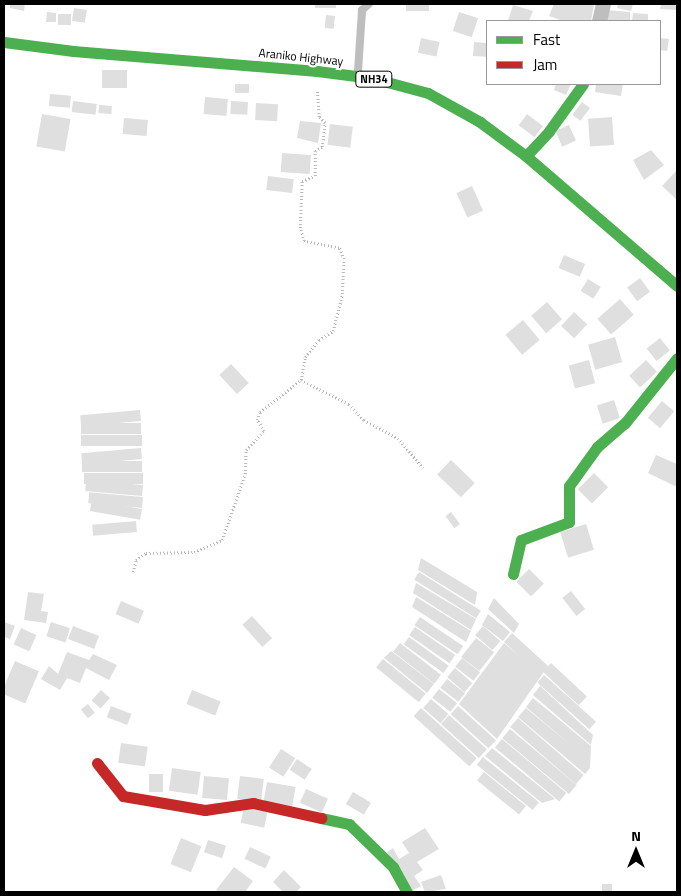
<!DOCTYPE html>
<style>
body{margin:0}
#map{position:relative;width:681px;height:896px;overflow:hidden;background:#fff;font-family:"Titillium Web",sans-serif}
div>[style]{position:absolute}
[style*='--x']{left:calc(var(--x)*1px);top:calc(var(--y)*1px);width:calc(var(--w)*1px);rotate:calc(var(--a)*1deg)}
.building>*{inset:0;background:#dfdfdf;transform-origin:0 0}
.path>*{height:2.5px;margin-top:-1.25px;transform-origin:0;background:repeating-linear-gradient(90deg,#b9b9b9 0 1px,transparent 0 3.5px)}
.lane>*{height:8px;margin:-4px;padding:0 4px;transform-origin:4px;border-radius:4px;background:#bebebe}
.street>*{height:15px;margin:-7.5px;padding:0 7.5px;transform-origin:7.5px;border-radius:7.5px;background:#bebebe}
.fast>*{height:11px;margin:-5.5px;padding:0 5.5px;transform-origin:5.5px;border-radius:5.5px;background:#4caf50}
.jam>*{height:11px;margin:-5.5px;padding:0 5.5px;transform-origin:5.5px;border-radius:5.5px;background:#c62828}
span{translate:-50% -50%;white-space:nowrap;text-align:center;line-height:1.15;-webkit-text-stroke:4.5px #fff;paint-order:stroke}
.shield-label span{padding:1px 4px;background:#fff;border:1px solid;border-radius:4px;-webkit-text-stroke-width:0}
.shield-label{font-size:11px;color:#000;font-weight:700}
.street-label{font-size:12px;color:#000}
.frame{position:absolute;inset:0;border:5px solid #000;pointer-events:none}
.legend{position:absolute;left:486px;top:20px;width:175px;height:65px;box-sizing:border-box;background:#fff;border:1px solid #999;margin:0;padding:6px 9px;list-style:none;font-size:15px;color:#000}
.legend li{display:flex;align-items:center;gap:10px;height:25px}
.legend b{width:25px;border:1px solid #999}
.north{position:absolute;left:611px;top:826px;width:50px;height:50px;-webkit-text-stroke:4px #fff;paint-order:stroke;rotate:0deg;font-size:14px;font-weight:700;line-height:20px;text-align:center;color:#000}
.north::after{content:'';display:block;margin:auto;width:18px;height:22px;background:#000;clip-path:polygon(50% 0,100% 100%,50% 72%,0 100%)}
</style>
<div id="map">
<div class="building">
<i style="clip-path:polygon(10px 4px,25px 4px,24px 11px,10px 8px)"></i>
<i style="left:315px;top:4px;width:21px;height:4px"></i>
<i style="left:406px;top:4px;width:23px;height:7px"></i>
<i style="clip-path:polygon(554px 4px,594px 4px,591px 21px,563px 21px,549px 16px)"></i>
<i style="clip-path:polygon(618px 4px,633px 4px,631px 11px,617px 8px)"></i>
<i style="clip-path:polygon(661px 4px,677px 4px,677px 10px,660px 9px)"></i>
<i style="clip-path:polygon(513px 5px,533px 11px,529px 21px,508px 21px)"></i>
<i style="left:74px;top:8px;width:13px;height:13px;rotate:9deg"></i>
<i style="clip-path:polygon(606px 10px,630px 12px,630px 21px,605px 21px)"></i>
<i style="clip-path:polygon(47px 12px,56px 13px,56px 22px,46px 22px)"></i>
<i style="left:459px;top:12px;width:20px;height:20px;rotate:18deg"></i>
<i style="clip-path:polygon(633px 13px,648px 14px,648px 21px,632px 21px)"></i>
<i style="left:58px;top:14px;width:13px;height:11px"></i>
<i style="left:326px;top:15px;width:9px;height:13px;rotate:6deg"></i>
<i style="left:421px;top:38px;width:19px;height:15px;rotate:12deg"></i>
<i style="clip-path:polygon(660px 38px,669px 39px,667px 51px,660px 50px)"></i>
<i style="left:474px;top:42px;width:13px;height:14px;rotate:4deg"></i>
<i style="left:102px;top:70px;width:25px;height:18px"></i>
<i style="left:235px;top:84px;width:14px;height:9px"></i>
<i style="clip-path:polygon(556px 84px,571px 84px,566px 95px,554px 90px)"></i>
<i style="clip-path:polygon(596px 84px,623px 84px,621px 96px,595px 92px)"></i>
<i style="left:50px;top:94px;width:21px;height:12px;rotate:5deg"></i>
<i style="left:205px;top:97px;width:23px;height:17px;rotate:5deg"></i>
<i style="left:73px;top:101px;width:24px;height:11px;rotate:7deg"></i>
<i style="left:231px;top:101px;width:17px;height:13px;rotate:3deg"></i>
<i style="left:582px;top:102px;width:10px;height:16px;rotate:37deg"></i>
<i style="left:256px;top:103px;width:22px;height:17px;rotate:3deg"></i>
<i style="left:99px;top:105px;width:13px;height:8px;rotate:4deg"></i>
<i style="left:42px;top:114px;width:29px;height:33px;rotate:10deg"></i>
<i style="left:527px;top:114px;width:20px;height:14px;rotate:37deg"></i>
<i style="left:612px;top:117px;width:28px;height:24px;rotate:86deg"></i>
<i style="left:124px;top:118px;width:24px;height:16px;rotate:5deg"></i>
<i style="clip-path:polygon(300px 121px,321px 123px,318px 143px,297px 138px)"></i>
<i style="left:330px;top:124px;width:23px;height:21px;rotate:7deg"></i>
<i style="left:569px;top:125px;width:17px;height:15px;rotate:66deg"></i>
<i style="clip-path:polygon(651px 150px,664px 165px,644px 180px,633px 160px)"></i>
<i style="left:282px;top:153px;width:29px;height:19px;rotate:4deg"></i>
<i style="clip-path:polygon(677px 170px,677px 200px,662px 186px)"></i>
<i style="left:268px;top:176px;width:26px;height:14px;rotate:7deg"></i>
<i style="left:472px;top:186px;width:27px;height:17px;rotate:66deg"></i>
<i style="left:564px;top:255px;width:23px;height:14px;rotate:23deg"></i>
<i style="left:640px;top:278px;width:17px;height:16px;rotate:54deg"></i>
<i style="left:588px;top:279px;width:15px;height:14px;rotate:32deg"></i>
<i style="left:620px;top:299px;width:21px;height:30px;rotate:49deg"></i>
<i style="left:547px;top:302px;width:23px;height:21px;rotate:49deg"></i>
<i style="left:574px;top:312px;width:18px;height:19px;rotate:43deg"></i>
<i style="left:523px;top:320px;width:26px;height:23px;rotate:50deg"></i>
<i style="left:615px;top:337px;width:26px;height:28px;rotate:74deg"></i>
<i style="left:660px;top:338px;width:16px;height:17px;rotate:52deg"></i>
<i style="left:589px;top:360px;width:24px;height:21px;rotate:75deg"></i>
<i style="left:646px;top:360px;width:16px;height:23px;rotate:47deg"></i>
<i style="left:231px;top:364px;width:26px;height:16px;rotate:47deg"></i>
<i style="left:614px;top:400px;width:19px;height:18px;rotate:72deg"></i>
<i style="left:662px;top:401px;width:16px;height:22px;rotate:40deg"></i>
<i style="left:140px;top:410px;width:11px;height:60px;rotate:85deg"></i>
<i style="left:141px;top:423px;width:11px;height:60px;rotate:90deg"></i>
<i style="left:142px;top:435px;width:11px;height:61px;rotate:90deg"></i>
<i style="left:141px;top:448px;width:11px;height:60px;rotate:85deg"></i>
<i style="clip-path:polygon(656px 455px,677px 464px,677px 487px,648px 473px)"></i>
<i style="left:451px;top:460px;width:33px;height:20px;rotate:44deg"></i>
<i style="left:142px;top:461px;width:11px;height:60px;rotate:90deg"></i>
<i style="left:143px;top:473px;width:11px;height:59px;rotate:90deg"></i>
<i style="left:594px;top:473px;width:20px;height:23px;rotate:45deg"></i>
<i style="left:143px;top:485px;width:11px;height:57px;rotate:95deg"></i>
<i style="left:143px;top:497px;width:11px;height:54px;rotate:95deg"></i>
<i style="left:142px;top:509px;width:11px;height:51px;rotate:100deg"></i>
<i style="left:451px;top:512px;width:15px;height:7px;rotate:53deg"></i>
<i style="left:136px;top:521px;width:11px;height:44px;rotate:85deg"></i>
<i style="left:586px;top:524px;width:27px;height:27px;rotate:73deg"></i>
<i style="clip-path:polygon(421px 558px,477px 592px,475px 605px,418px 570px)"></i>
<i style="left:529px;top:569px;width:21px;height:18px;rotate:45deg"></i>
<i style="left:419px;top:572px;width:73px;height:9px;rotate:32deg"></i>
<i style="clip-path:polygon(416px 583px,476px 619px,471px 630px,413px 593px)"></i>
<i style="left:571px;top:591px;width:23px;height:11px;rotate:52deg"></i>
<i style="clip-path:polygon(28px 592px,44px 594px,41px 611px,48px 612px,46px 623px,24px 620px)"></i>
<i style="clip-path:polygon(416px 597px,471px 631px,466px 642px,412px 607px)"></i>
<i style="clip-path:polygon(494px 598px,519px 624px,514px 633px,488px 609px)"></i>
<i style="left:121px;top:601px;width:25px;height:14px;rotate:23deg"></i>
<i style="clip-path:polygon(488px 614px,510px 632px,503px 641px,482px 625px)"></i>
<i style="left:252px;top:616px;width:30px;height:13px;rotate:48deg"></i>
<i style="left:420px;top:617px;width:52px;height:10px;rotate:34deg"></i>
<i style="clip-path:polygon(4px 622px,15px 626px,10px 639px,4px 637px)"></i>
<i style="left:51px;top:622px;width:20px;height:15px;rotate:18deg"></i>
<i style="left:73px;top:626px;width:28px;height:14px;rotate:21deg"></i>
<i style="left:483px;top:626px;width:23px;height:12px;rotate:41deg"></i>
<i style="left:415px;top:627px;width:49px;height:10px;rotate:35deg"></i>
<i style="left:21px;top:628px;width:17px;height:18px;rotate:24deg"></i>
<i style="clip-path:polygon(512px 633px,548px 666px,497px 739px,459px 704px,504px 643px,519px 656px,504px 642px)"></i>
<i style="left:409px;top:637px;width:49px;height:9px;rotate:36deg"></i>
<i style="left:476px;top:638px;width:23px;height:24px;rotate:38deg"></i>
<i style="left:400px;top:643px;width:52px;height:11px;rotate:38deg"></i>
<i style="clip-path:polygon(391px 651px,434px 684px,427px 693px,384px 658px)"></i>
<i style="clip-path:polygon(67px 652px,89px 660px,93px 654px,117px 665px,109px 680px,86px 668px,80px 683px,67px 678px,60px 690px,41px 679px,49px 666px,58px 674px)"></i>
<i style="left:462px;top:658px;width:23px;height:11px;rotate:38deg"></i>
<i style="left:383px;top:659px;width:55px;height:11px;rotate:39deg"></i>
<i style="left:15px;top:661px;width:26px;height:35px;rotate:23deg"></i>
<i style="left:551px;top:663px;width:49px;height:12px;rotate:43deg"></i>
<i style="left:455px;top:668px;width:23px;height:12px;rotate:41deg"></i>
<i style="left:544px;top:675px;width:70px;height:10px;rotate:42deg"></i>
<i style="left:447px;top:679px;width:23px;height:11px;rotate:38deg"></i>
<i style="clip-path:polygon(540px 686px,593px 735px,591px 745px,533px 695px)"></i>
<i style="left:439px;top:689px;width:23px;height:11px;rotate:38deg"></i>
<i style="left:101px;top:690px;width:12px;height:14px;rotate:42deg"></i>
<i style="left:192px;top:690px;width:31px;height:15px;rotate:22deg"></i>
<i style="clip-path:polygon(533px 698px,591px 746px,590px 768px,585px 774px,518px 717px,526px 708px,572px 746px,526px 707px)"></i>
<i style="left:431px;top:699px;width:23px;height:12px;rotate:41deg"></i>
<i style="left:88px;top:704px;width:11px;height:9px;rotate:52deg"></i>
<i style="left:111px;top:706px;width:22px;height:12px;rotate:21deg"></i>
<i style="left:458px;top:706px;width:51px;height:11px;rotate:42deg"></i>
<i style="left:421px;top:708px;width:75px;height:11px;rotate:42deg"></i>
<i style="left:449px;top:715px;width:51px;height:12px;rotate:42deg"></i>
<i style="left:518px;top:718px;width:87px;height:12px;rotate:41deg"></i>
<i style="left:510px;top:729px;width:87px;height:12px;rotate:40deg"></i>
<i style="left:502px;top:739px;width:84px;height:11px;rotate:40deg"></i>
<i style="left:121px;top:743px;width:27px;height:20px;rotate:8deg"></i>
<i style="clip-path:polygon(492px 748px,555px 799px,542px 803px,485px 756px)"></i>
<i style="left:281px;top:749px;width:17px;height:22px;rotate:33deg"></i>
<i style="left:483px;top:757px;width:72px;height:10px;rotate:39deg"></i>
<i style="left:297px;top:759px;width:18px;height:13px;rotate:34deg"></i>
<i style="left:172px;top:768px;width:29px;height:23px;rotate:8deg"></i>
<i style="left:484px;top:772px;width:54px;height:11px;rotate:39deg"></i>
<i style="left:149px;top:774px;width:14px;height:18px"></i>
<i style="left:204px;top:776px;width:25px;height:22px;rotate:5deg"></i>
<i style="left:240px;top:776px;width:24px;height:23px;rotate:7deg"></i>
<i style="left:267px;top:782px;width:29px;height:20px;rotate:10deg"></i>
<i style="left:306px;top:789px;width:24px;height:15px;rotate:24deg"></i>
<i style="left:353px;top:792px;width:21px;height:14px;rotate:31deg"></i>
<i style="left:244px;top:807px;width:24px;height:16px;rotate:12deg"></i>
<i style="clip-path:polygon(425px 828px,439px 849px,417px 862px,423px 870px,414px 876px,421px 886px,410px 892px,387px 852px,393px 848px,399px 859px,409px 853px,402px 842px)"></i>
<i style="left:181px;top:838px;width:22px;height:28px;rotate:22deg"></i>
<i style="left:208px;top:840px;width:19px;height:13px;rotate:18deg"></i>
<i style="left:250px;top:847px;width:23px;height:13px;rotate:25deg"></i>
<i style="clip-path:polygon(234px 867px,253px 881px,245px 892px,219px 892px,216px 890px)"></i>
<i style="clip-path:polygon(284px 870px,301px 887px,296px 892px,283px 892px,273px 882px)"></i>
<i style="clip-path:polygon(441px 875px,446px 889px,425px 892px,421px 882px)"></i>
<i style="left:602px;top:884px;width:10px;height:8px"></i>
</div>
<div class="path">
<i style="--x:301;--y:380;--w:54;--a:26.6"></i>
<i style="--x:349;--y:404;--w:22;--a:47"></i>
<i style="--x:364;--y:420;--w:38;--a:28"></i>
<i style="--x:398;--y:438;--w:39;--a:50"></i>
<i style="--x:133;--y:572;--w:12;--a:-76"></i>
<i style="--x:136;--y:560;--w:12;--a:-35"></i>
<i style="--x:146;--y:553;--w:48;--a:-1.2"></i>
<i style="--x:194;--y:552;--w:30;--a:-23"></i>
<i style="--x:222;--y:540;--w:70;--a:-70.8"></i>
<i style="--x:245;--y:474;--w:24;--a:-88"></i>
<i style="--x:246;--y:450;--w:26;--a:-47"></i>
<i style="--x:264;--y:431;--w:13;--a:-122"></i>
<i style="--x:257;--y:420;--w:9;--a:-69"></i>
<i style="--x:260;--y:412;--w:52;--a:-38"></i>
<i style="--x:301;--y:380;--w:23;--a:-80"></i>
<i style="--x:305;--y:357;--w:22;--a:-51"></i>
<i style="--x:319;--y:340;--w:17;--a:-33"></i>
<i style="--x:333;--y:331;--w:38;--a:-76"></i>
<i style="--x:342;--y:294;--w:35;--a:-87"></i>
<i style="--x:344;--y:259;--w:12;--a:-114"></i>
<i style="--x:339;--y:248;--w:36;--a:-169"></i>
<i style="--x:304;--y:241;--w:14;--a:-107"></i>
<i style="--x:300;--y:228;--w:47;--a:-87.6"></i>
<i style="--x:302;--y:181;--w:14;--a:-21"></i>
<i style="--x:315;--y:176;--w:25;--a:-90"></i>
<i style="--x:315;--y:151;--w:8;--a:-30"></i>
<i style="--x:322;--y:147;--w:24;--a:-83"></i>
<i style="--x:325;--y:123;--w:8;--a:-135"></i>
<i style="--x:319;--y:117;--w:26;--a:-94"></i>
</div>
<div class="lane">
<i style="--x:358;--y:71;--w:61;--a:-86.2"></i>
<i style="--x:362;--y:10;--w:9;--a:-41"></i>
</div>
<div class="street">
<i style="--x:599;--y:21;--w:17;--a:-77"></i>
</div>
<div class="fast">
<i style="--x:4;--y:42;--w:70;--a:7.4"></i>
<i style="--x:73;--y:51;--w:245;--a:4.7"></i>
<i style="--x:317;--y:71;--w:55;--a:7.3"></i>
<i style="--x:372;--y:78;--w:58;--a:15"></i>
<i style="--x:428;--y:93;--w:60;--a:29.1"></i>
<i style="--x:480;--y:122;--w:57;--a:36.5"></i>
<i style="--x:526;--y:156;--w:199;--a:40.7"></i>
<i style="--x:526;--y:156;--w:34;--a:-47"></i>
<i style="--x:549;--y:131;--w:58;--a:-54.1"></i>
<i style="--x:513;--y:574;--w:35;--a:-77"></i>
<i style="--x:521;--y:540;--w:51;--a:-20.6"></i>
<i style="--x:569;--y:522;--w:36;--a:-90"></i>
<i style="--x:569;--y:486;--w:48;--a:-54.3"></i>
<i style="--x:597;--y:447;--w:37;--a:-41"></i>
<i style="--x:625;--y:423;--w:83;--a:-51.3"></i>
<i style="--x:321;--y:818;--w:29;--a:12"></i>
<i style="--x:349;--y:824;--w:62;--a:44.3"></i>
<i style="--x:393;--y:867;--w:29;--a:61"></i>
</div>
<div class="jam">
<i style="--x:97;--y:763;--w:42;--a:51.8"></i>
<i style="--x:123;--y:796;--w:83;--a:9.7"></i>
<i style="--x:205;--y:810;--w:49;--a:-8.3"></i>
<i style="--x:253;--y:803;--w:70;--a:12.4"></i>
</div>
<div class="shield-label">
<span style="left:374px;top:79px">NH34</span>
</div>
<div class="street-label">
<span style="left:301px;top:57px;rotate:6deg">Araniko Highway</span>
</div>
<div class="frame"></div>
<ul class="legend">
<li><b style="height:6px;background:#4caf50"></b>Fast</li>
<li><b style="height:6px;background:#c62828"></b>Jam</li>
</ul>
<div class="north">N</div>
</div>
